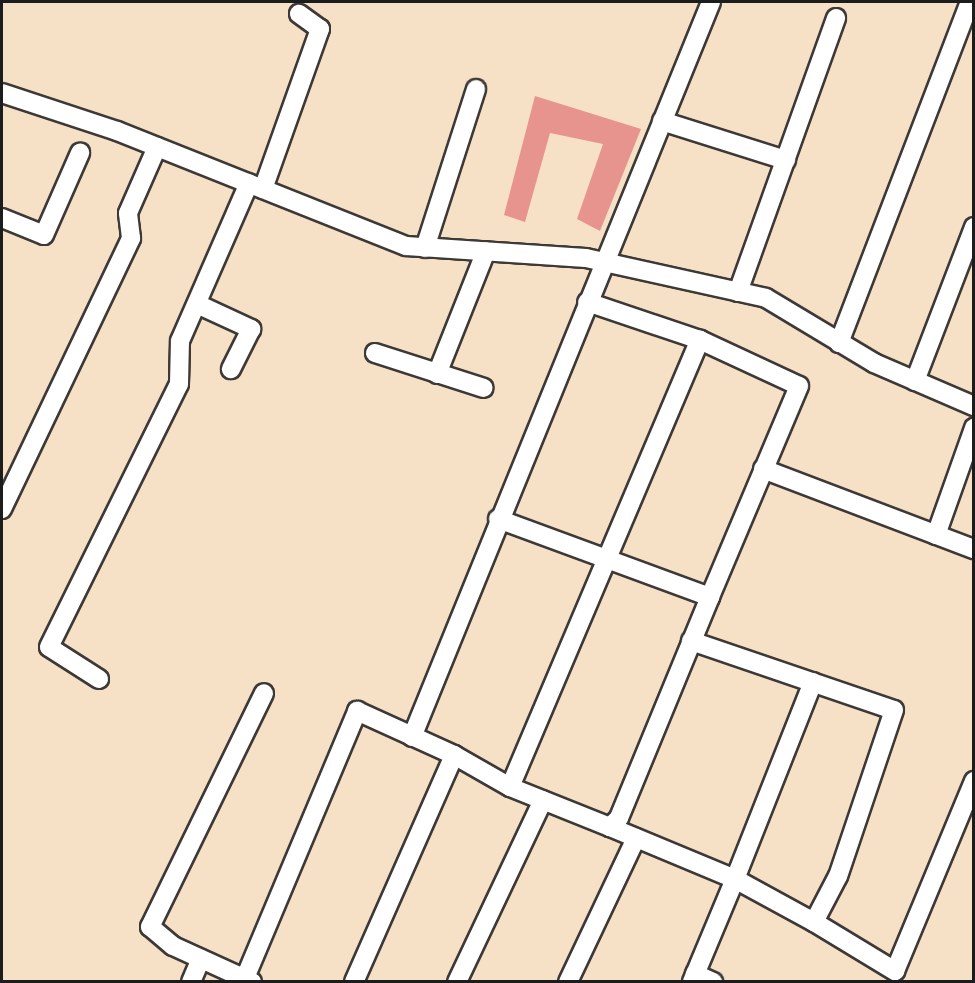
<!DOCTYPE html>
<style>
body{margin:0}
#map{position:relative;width:975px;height:983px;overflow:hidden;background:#f6e0c6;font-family:"Old Standard TT",serif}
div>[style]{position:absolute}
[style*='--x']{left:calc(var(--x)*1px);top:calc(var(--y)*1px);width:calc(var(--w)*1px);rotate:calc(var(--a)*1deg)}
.building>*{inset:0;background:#e7948f}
.roads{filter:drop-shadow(2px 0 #3d3936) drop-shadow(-2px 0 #3d3936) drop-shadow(0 2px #3d3936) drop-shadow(0 -2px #3d3936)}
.minor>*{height:18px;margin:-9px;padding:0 9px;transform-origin:9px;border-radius:9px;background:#fff}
span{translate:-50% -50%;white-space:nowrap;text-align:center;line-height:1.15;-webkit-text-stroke:4.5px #fcf5e5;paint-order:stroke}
.frame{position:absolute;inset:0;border:3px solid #1c1c1c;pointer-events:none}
</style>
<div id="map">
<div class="building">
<i style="clip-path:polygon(535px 96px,641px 129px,600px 231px,577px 219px,603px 144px,550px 133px,525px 222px,504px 215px)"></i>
</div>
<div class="roads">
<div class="minor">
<i style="--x:2;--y:93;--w:121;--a:18.3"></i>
<i style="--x:117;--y:131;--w:311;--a:21.7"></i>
<i style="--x:406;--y:246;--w:180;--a:3.8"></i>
<i style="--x:586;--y:258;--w:184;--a:12.5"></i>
<i style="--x:766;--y:298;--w:126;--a:31"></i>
<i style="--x:874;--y:363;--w:109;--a:23.3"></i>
<i style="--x:662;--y:121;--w:130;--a:17.5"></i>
<i style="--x:263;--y:189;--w:170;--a:-70.4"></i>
<i style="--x:320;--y:29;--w:26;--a:-144"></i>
<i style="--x:2;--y:218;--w:45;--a:22"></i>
<i style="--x:44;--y:235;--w:90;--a:-66.3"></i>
<i style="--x:425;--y:248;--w:167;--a:-72.2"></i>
<i style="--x:738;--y:292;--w:291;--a:-70.3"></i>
<i style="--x:197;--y:304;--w:60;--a:24.8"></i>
<i style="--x:251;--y:329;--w:45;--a:116.6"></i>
<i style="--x:700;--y:340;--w:109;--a:24.9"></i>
<i style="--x:799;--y:386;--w:229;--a:112.9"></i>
<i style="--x:839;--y:343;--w:365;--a:-69"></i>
<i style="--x:375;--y:353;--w:114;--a:17.8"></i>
<i style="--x:437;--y:374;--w:132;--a:-68.3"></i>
<i style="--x:915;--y:381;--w:165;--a:-69"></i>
<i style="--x:763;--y:469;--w:226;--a:20.8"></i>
<i style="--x:2;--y:509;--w:300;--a:-64.5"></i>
<i style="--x:131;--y:238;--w:25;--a:-97"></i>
<i style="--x:128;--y:213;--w:72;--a:-66.3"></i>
<i style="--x:498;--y:519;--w:226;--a:20.2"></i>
<i style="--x:710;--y:597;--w:239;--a:112.4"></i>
<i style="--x:619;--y:818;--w:13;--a:135"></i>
<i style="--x:610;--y:827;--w:135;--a:22.6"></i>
<i style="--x:735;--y:879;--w:112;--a:112.7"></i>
<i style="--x:936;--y:535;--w:114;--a:-70.4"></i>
<i style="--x:691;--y:641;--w:214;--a:18.8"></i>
<i style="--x:894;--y:710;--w:175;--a:108.6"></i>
<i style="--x:838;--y:876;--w:52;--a:117.6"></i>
<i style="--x:814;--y:922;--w:95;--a:31.2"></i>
<i style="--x:895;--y:971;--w:206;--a:-67.4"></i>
<i style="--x:99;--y:679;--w:59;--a:-147.4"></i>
<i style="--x:49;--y:647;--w:293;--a:-63.7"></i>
<i style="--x:179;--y:384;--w:43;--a:-88.7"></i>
<i style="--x:180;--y:341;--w:172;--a:-66.4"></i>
<i style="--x:813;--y:682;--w:212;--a:111.6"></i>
<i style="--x:735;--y:879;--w:90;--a:28.6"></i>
<i style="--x:412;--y:737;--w:793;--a:-67.86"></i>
<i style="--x:510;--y:787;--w:486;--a:-67"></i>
<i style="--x:700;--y:340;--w:119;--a:-161.4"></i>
<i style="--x:695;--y:974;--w:20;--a:24"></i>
<i style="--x:245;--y:978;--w:290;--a:-67.2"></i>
<i style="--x:357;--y:711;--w:107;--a:24.4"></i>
<i style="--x:454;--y:755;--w:64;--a:29.7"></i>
<i style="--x:510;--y:787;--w:108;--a:21.8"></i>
<i style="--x:191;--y:982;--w:25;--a:-67"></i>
<i style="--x:252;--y:982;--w:87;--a:-155.5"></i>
<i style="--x:173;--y:946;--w:30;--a:-140"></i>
<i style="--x:150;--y:927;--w:260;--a:-64"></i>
<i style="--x:354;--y:982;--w:248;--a:-66.2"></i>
<i style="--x:457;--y:982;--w:201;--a:-64.7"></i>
<i style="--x:568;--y:982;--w:159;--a:-64.7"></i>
</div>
</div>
<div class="frame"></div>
</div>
